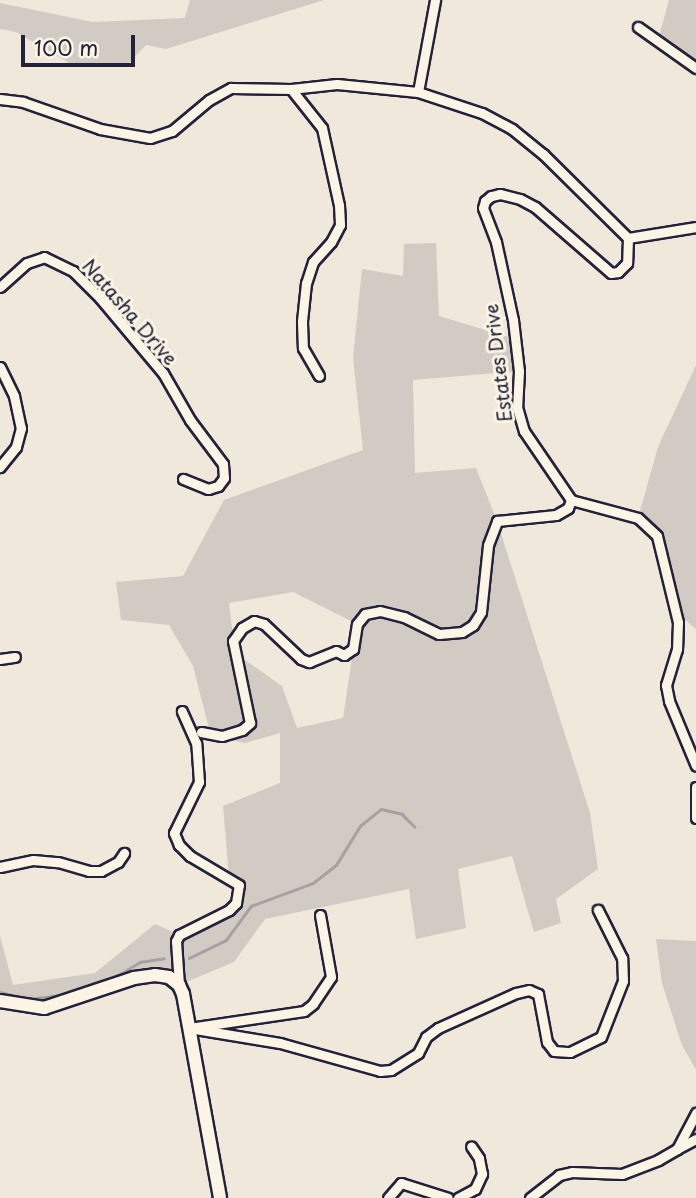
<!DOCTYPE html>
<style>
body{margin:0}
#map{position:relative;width:696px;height:1198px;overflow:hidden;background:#efe8db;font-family:"Playpen Sans",sans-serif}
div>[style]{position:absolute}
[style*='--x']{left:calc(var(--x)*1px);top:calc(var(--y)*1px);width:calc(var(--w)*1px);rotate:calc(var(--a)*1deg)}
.green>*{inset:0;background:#d1cbc3}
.stream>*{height:2.5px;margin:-1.25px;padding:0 1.25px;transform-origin:1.25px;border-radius:1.25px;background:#a6a2a2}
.roads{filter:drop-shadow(2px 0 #22223b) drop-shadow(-2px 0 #22223b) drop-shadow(0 2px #22223b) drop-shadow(0 -2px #22223b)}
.street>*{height:9px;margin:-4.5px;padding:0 4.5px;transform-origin:4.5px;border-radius:4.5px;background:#fcf5e5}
.secondary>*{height:12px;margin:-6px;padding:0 6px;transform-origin:6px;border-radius:6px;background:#fcf5e5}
span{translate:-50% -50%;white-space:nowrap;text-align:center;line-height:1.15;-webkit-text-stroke:6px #fcf5e5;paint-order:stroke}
.street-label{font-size:19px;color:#22223b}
.scale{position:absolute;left:21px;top:35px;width:114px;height:32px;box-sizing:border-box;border:4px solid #22223b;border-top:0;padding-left:9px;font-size:21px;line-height:24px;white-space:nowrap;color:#22223b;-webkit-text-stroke:5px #fcf5e5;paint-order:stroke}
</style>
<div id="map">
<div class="green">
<i style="clip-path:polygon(190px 0,324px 0,166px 49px,146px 45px,125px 67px,69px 63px,16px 32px,0 29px,0 3px,93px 22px,185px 18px)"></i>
<i style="clip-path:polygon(669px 0,696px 0,696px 67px,658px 40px)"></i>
<i style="clip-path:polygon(evenodd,436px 243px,439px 316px,515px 339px,519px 371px,413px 380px,415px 473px,476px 468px,497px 521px,590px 813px,598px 869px,556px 899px,561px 923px,534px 932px,512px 856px,458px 869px,466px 928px,416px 939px,409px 889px,265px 919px,234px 962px,179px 985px,155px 975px,44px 1008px,0 1001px,0 936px,13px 985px,95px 973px,155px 924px,180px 935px,229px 910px,239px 891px,229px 877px,223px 806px,280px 783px,280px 733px,245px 743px,211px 736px,193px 666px,169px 625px,121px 620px,116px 582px,183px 576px,224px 500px,363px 450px,353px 358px,362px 269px,403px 276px,404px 244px,436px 243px,293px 592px,357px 624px,343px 718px,297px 728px,282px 686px,235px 653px,229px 603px,293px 592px)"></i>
<i style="clip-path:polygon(696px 365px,696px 629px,674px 610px,657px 536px,638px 518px,658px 447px)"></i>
<i style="clip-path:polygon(656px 939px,696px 941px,696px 1070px,682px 1045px,662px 983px)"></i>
</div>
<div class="stream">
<i style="--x:189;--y:958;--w:41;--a:-25.9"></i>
<i style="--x:226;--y:940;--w:42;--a:-53.7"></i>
<i style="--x:251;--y:906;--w:66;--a:-20.4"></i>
<i style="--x:313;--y:883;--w:29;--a:-38"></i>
<i style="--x:336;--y:865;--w:46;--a:-58.4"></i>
<i style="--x:360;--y:826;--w:27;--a:-39"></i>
<i style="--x:381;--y:809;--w:22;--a:13"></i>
<i style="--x:402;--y:814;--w:18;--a:45"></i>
<i style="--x:110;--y:980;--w:35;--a:-31"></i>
<i style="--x:140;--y:962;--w:24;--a:-9"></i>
<i style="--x:0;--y:992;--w:29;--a:14"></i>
<i style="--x:28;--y:999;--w:39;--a:-7"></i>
</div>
<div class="roads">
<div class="street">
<i style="--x:638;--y:27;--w:71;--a:35.3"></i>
<i style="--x:291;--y:89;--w:50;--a:51.5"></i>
<i style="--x:322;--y:128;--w:79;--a:77.6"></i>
<i style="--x:339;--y:205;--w:20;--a:87"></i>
<i style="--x:340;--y:225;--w:19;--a:118"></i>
<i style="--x:331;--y:242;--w:27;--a:132"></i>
<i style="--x:313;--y:262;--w:22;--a:108"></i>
<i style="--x:306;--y:283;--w:39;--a:96"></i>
<i style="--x:302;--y:322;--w:26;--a:88"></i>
<i style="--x:303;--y:348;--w:32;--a:60"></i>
<i style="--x:418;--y:92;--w:94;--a:-79.5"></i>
<i style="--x:0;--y:99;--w:23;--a:7"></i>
<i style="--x:23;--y:102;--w:82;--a:19.3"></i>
<i style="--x:100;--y:129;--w:51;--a:10.2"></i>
<i style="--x:150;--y:138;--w:23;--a:-18"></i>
<i style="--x:172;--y:131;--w:48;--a:-40"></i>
<i style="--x:209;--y:100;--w:25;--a:-29"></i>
<i style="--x:231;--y:88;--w:60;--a:1"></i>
<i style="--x:291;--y:89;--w:46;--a:-6.2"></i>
<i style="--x:337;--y:84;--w:81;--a:5.6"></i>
<i style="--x:418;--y:92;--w:67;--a:18.2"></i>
<i style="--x:482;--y:113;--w:34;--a:28"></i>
<i style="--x:512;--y:129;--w:40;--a:39"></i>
<i style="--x:543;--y:154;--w:120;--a:44.7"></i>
<i style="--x:628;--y:238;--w:69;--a:-9.2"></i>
<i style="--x:628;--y:238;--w:25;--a:92"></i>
<i style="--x:627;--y:263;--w:13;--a:135"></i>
<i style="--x:618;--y:272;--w:7;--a:172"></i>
<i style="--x:611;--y:273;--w:101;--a:-139"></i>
<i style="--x:535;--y:207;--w:17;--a:-152"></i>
<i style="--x:520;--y:199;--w:21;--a:-166"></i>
<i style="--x:500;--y:194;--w:9;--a:167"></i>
<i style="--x:491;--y:196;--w:8;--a:140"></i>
<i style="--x:485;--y:201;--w:7;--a:106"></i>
<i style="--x:483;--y:208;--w:36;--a:69"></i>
<i style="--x:496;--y:242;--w:80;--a:77.7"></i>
<i style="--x:513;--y:320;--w:51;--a:83.3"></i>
<i style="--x:519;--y:371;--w:36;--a:93"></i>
<i style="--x:517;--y:407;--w:25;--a:74"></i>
<i style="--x:524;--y:431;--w:83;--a:55.7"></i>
<i style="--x:571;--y:500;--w:69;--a:15"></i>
<i style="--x:638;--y:518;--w:26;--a:43"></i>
<i style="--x:657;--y:536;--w:89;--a:76.3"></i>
<i style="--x:678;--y:622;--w:27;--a:92"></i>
<i style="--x:677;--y:649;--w:38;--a:107"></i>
<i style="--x:666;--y:685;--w:16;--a:79"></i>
<i style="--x:669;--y:701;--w:70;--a:67.4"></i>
<i style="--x:0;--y:287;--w:36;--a:-42"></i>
<i style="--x:27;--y:263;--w:18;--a:-19"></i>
<i style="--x:44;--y:257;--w:32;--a:26"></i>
<i style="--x:73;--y:271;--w:38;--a:45"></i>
<i style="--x:100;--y:298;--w:98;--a:50"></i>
<i style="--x:163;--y:373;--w:54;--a:60.1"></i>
<i style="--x:190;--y:420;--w:55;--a:53.1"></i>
<i style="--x:223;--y:464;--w:14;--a:86"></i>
<i style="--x:224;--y:478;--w:10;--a:127"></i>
<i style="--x:218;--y:486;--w:10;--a:163"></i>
<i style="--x:208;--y:489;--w:27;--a:-158"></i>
<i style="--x:0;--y:367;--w:32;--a:64"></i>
<i style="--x:14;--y:396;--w:33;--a:78"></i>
<i style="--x:21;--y:428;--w:20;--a:105"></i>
<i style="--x:16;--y:447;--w:26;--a:129"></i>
<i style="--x:0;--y:659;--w:15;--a:-8"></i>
<i style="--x:201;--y:732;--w:21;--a:11"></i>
<i style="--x:222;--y:736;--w:21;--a:-17"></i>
<i style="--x:242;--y:730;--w:11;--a:-41"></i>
<i style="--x:250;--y:723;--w:84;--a:-101.7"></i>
<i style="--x:233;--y:641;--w:16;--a:-55"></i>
<i style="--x:242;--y:628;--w:14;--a:-30"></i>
<i style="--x:254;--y:621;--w:10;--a:17"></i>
<i style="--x:264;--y:624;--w:51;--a:43.4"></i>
<i style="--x:301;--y:659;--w:9;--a:21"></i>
<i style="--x:309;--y:662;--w:29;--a:-22"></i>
<i style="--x:336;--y:651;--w:9;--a:27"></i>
<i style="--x:344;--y:655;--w:11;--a:-34"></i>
<i style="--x:353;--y:649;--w:25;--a:-81"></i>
<i style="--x:357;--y:624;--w:13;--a:-51"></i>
<i style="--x:365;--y:614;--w:15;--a:-11"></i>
<i style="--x:380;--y:611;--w:25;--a:14"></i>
<i style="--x:404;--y:617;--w:39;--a:26"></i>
<i style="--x:439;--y:634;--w:23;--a:-5"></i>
<i style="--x:462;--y:632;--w:13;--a:-32"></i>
<i style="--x:473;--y:625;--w:15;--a:-58"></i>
<i style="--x:481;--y:612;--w:67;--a:-84"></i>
<i style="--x:488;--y:545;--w:26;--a:-69"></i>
<i style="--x:497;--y:521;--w:59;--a:-5.8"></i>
<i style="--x:556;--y:515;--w:14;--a:-30"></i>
<i style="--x:568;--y:508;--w:9;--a:-69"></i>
<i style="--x:696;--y:787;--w:31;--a:90"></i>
<i style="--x:0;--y:867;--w:34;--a:-12"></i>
<i style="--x:33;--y:860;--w:25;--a:5"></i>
<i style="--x:58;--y:862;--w:32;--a:16"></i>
<i style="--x:89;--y:871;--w:12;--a:0"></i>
<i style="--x:101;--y:871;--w:19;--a:-28"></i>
<i style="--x:118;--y:862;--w:11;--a:-56"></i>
<i style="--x:320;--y:915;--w:63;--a:79.9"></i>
<i style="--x:331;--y:977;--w:32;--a:124"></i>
<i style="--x:313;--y:1004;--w:11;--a:142"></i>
<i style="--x:304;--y:1011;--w:116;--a:171.6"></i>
<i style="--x:189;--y:1028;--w:92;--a:9.4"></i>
<i style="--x:280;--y:1043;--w:104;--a:15.6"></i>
<i style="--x:380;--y:1071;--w:11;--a:-5"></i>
<i style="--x:391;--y:1070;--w:32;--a:-32"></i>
<i style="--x:418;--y:1053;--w:18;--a:-63"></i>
<i style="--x:426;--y:1037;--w:15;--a:-37"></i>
<i style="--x:438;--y:1028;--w:85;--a:-24.2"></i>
<i style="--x:516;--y:993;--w:13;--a:-13"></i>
<i style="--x:529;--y:990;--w:10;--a:24"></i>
<i style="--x:538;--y:994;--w:49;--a:79.4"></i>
<i style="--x:547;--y:1042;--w:11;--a:52"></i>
<i style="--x:554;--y:1051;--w:16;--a:4"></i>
<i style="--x:570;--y:1052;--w:34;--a:-26"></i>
<i style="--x:601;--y:1037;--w:60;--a:-68.6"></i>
<i style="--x:623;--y:981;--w:23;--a:-92"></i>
<i style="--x:622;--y:958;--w:54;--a:-116.6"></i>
<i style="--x:179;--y:985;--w:44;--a:-93.9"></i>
<i style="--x:176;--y:941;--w:7;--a:-63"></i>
<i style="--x:179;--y:935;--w:56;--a:-26.6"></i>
<i style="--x:229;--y:910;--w:10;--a:-45"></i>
<i style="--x:236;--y:903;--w:18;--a:-81"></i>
<i style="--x:239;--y:885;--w:57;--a:-149.4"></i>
<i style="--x:190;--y:856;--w:16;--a:-135"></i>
<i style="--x:179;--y:845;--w:13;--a:-113"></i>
<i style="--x:174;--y:833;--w:57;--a:-63.9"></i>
<i style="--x:199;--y:782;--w:39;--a:-94"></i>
<i style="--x:196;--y:743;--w:35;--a:-114"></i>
<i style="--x:677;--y:1149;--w:21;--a:-28"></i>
<i style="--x:388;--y:1198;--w:20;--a:-49"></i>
<i style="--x:401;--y:1183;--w:49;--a:17.7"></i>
<i style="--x:458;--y:1198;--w:19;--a:-28"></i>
<i style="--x:475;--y:1189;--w:17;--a:-65"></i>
<i style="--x:482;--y:1174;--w:16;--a:-101"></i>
<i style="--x:479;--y:1158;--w:14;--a:-124"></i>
<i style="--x:530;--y:1198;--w:37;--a:-38"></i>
<i style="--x:559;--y:1175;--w:13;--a:-13"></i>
<i style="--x:572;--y:1172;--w:50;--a:2.3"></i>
<i style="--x:622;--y:1174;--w:39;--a:-21"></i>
<i style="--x:658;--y:1160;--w:22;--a:-30"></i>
<i style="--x:677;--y:1149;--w:41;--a:-62.2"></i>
</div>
<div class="secondary">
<i style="--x:0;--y:1001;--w:45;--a:9"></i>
<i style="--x:44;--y:1008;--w:95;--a:-18.4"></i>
<i style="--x:134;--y:978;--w:21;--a:-8"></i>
<i style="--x:155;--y:975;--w:14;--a:8"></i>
<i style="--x:169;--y:977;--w:13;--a:39"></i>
<i style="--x:179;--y:985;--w:10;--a:66"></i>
<i style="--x:183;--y:994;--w:207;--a:79.7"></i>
</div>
</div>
<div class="street-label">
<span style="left:130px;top:312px;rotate:49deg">Natasha Drive</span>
<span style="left:498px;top:363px;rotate:-97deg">Estates Drive</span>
</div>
<div class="scale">100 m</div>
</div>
